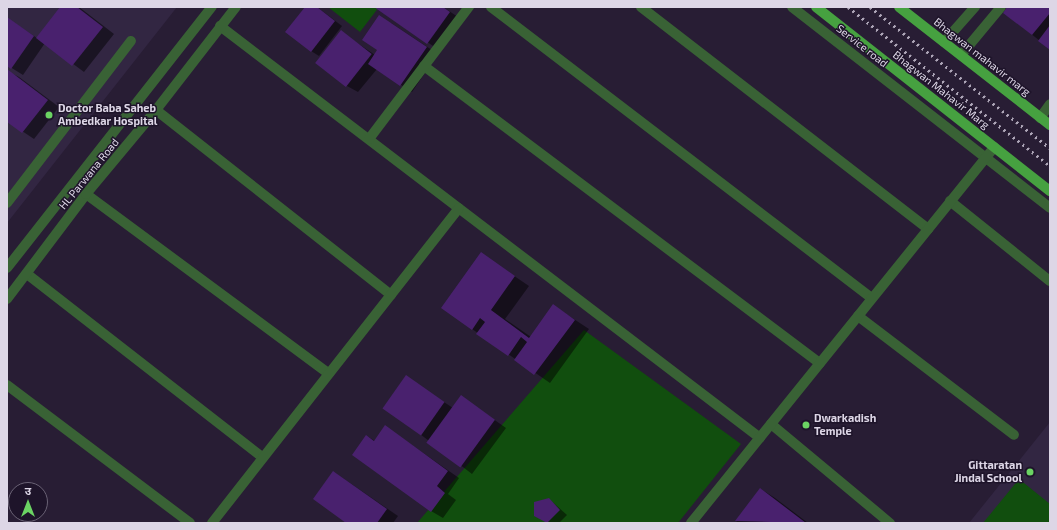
<!DOCTYPE html>
<meta charset="utf-8">
<style>
body{margin:0}
#map{position:relative;width:1057px;height:530px;overflow:hidden;background:#281d34;font-family:"Exo 2","Noto Sans Devanagari",sans-serif}
div>[style]{position:absolute}
[style*='--x']{left:calc(var(--x)*1px);top:calc(var(--y)*1px);width:calc(var(--w)*1px);rotate:calc(var(--a)*1deg)}
.built>*{inset:0;background:#322642}
.green>*{inset:0;background:#114e0e}
.shadow>*{inset:0;background:#0007}
.building>*{inset:0;background:#49216e;transform-origin:0 0}
.minor>*{height:10px;margin:-5px;padding:0 5px;transform-origin:5px;border-radius:5px;background:#396235}
.major>*{height:10px;margin:-5px;padding:0 5px;transform-origin:5px;border-radius:5px;background:#46a140}
.rail>*{height:3px;margin-top:-1.5px;transform-origin:0;background:repeating-linear-gradient(90deg,#ada5b7 0 2px,transparent 0 6px)}
.dots>*{width:11px;height:11px;translate:-50% -50%;box-sizing:border-box;border:2px solid #1e142a;border-radius:50%}
span{translate:-50% -50%;white-space:nowrap;text-align:center;line-height:1.15;-webkit-text-stroke:3px #1e142a;paint-order:stroke}
.street-label{font-size:11px;color:#ddd6e6}
.poi-label{font-size:11px;color:#ddd6e6;font-weight:700}
.left{translate:0 -50%;text-align:left}
.right{translate:-100% -50%;text-align:right}
.frame{position:absolute;inset:0;border:8px solid #ddd6e6;pointer-events:none}
.north{position:absolute;left:8px;top:482px;width:40px;height:40px;box-sizing:border-box;background:#1e142a;border:1px solid #6a6275;border-radius:50%;rotate:0deg;font-size:11px;font-weight:700;line-height:16px;text-align:center;color:#ddd6e6}
.north::after{content:'';display:block;margin:auto;width:14px;height:18px;background:#6bd363;clip-path:polygon(50% 0,100% 100%,50% 72%,0 100%)}
</style>
<div id="map">
<div class="built">
<i style="clip-path:polygon(7px 7px,177px 7px,7px 223px)"></i>
<i style="clip-path:polygon(1050px 422px,1050px 523px,969px 523px)"></i>
</div>
<div class="green">
<i style="clip-path:polygon(328px 7px,379px 7px,360px 32px)"></i>
<i style="clip-path:polygon(584px 330px,741px 444px,678px 523px,417px 523px)"></i>
<i style="clip-path:polygon(1019px 479px,1050px 504px,1050px 523px,983px 523px)"></i>
</div>
<div class="shadow">
<i style="clip-path:polygon(62px 7px,79px 7px,114px 34px,84px 72px,45px 43px,23px 75px,7px 65px,7px 18px,37px 38px)"></i>
<i style="clip-path:polygon(306px 7px,317px 7px,342px 26px,319px 56px,311px 51px)"></i>
<i style="clip-path:polygon(376px 7px,443px 7px,461px 19px,439px 50px)"></i>
<i style="clip-path:polygon(1009px 7px,1050px 7px,1050px 49px,1004px 12px)"></i>
<i style="clip-path:polygon(391px 23px,438px 54px,412px 92px,377px 69px,358px 92px,347px 86px,341px 32px,375px 55px)"></i>
<i style="clip-path:polygon(7px 71px,19px 77px,59px 107px,34px 139px,7px 121px)"></i>
<i style="clip-path:polygon(482px 254px,529px 286px,505px 319px,531px 337px,554px 306px,589px 329px,550px 383px,472px 329px)"></i>
<i style="clip-path:polygon(406px 377px,453px 408px,462px 397px,506px 428px,472px 474px,420px 434px)"></i>
<i style="clip-path:polygon(386px 427px,459px 478px,448px 494px,456px 500px,443px 518px,431px 511px,367px 436px,375px 441px)"></i>
<i style="clip-path:polygon(334px 472px,398px 516px,393px 523px,348px 523px)"></i>
<i style="clip-path:polygon(761px 489px,775px 498px,808px 523px,739px 523px,736px 521px)"></i>
<i style="clip-path:polygon(549px 499px,567px 515px,559px 523px,548px 523px,535px 516px)"></i>
</div>
<div class="building">
<i style="clip-path:polygon(60px 7px,77px 7px,103px 27px,72px 66px,36px 38px)"></i>
<i style="clip-path:polygon(305px 7px,317px 7px,335px 21px,311px 52px,285px 32px)"></i>
<i style="clip-path:polygon(374px 7px,443px 7px,450px 12px,427px 44px)"></i>
<i style="clip-path:polygon(1007px 7px,1050px 7px,1050px 13px,1032px 35px,1003px 13px)"></i>
<i style="clip-path:polygon(379px 15px,427px 47px,400px 86px,368px 64px,377px 50px,362px 40px)"></i>
<i style="clip-path:polygon(7px 17px,34px 36px,11px 69px,7px 66px)"></i>
<i style="clip-path:polygon(1050px 25px,1050px 50px,1038px 41px)"></i>
<i style="left:341px;top:30px;width:39px;height:42px;rotate:38deg"></i>
<i style="clip-path:polygon(7px 69px,48px 100px,22px 133px,7px 122px)"></i>
<i style="clip-path:polygon(481px 252px,515px 276px,491px 310px,529px 338px,553px 304px,575px 320px,534px 375px,514px 360px,527px 342px,521px 337px,508px 356px,476px 334px,485px 322px,480px 318px,472px 330px,441px 308px)"></i>
<i style="left:406px;top:375px;width:47px;height:41px;rotate:35deg"></i>
<i style="left:461px;top:395px;width:42px;height:59px;rotate:36deg"></i>
<i style="clip-path:polygon(385px 425px,448px 471px,437px 486px,445px 493px,431px 512px,352px 455px,366px 435px,374px 441px)"></i>
<i style="clip-path:polygon(333px 471px,387px 509px,377px 523px,346px 523px,313px 499px)"></i>
<i style="clip-path:polygon(760px 488px,806px 523px,735px 521px)"></i>
<i style="clip-path:polygon(549px 498px,560px 510px,547px 523px,534px 516px,534px 502px)"></i>
</div>
<div class="minor">
<i style="--x:491;--y:7;--w:479;--a:37.4"></i>
<i style="--x:641;--y:7;--w:363;--a:37.7"></i>
<i style="--x:792;--y:7;--w:327;--a:37.9"></i>
<i style="--x:220;--y:26;--w:679;--a:37.34"></i>
<i style="--x:944;--y:42;--w:47;--a:-48.5"></i>
<i style="--x:961;--y:55;--w:62;--a:-50.2"></i>
<i style="--x:424;--y:66;--w:495;--a:36.9"></i>
<i style="--x:156;--y:110;--w:299;--a:38.2"></i>
<i style="--x:1040;--y:118;--w:17;--a:-54"></i>
<i style="--x:369;--y:139;--w:166;--a:-52.9"></i>
<i style="--x:86;--y:194;--w:302;--a:36.5"></i>
<i style="--x:950;--y:201;--w:128;--a:38.7"></i>
<i style="--x:7;--y:203;--w:204;--a:-52.6"></i>
<i style="--x:7;--y:268;--w:332;--a:-51.9"></i>
<i style="--x:27;--y:274;--w:299;--a:37.9"></i>
<i style="--x:7;--y:299;--w:131;--a:-53"></i>
<i style="--x:86;--y:194;--w:109;--a:-50.2"></i>
<i style="--x:156;--y:110;--w:130;--a:-52.2"></i>
<i style="--x:858;--y:316;--w:196;--a:37.3"></i>
<i style="--x:7;--y:385;--w:229;--a:37"></i>
<i style="--x:771;--y:424;--w:155;--a:39.8"></i>
<i style="--x:212;--y:523;--w:400;--a:-51.9"></i>
<i style="--x:691;--y:523;--w:483;--a:-51.1"></i>
</div>
<div class="major">
<i style="--x:816;--y:7;--w:298;--a:38.2"></i>
<i style="--x:899;--y:7;--w:192;--a:38"></i>
</div>
<div class="rail">
<i style="--x:848;--y:7;--w:257;--a:38.2"></i>
<i style="--x:870;--y:7;--w:229;--a:38.1"></i>
</div>
<div class="dots">
<i style="left:49px;top:115px;background:#6bd363"></i>
<i style="left:806px;top:425px;background:#6bd363"></i>
<i style="left:1030px;top:472px;background:#6bd363"></i>
</div>
<div class="street-label">
<span style="left:862px;top:46px;rotate:38deg">Service road</span>
<span style="left:982px;top:57px;rotate:38deg">Bhagwan mahavir marg</span>
<span style="left:941px;top:90px;rotate:38deg">Bhagwan Mahavir Marg</span>
<span style="left:89px;top:174px;rotate:-51deg">HL Parwana Road</span>
</div>
<div class="poi-label">
<span class="left" style="left:58px;top:115px">Doctor Baba Saheb<br>Ambedkar Hospital</span>
<span class="left" style="left:814px;top:425px">Dwarkadish<br>Temple</span>
<span class="right" style="left:1022px;top:472px">Gittaratan<br>Jindal School</span>
</div>
<div class="frame"></div>
<div class="north">उ</div>
</div>
